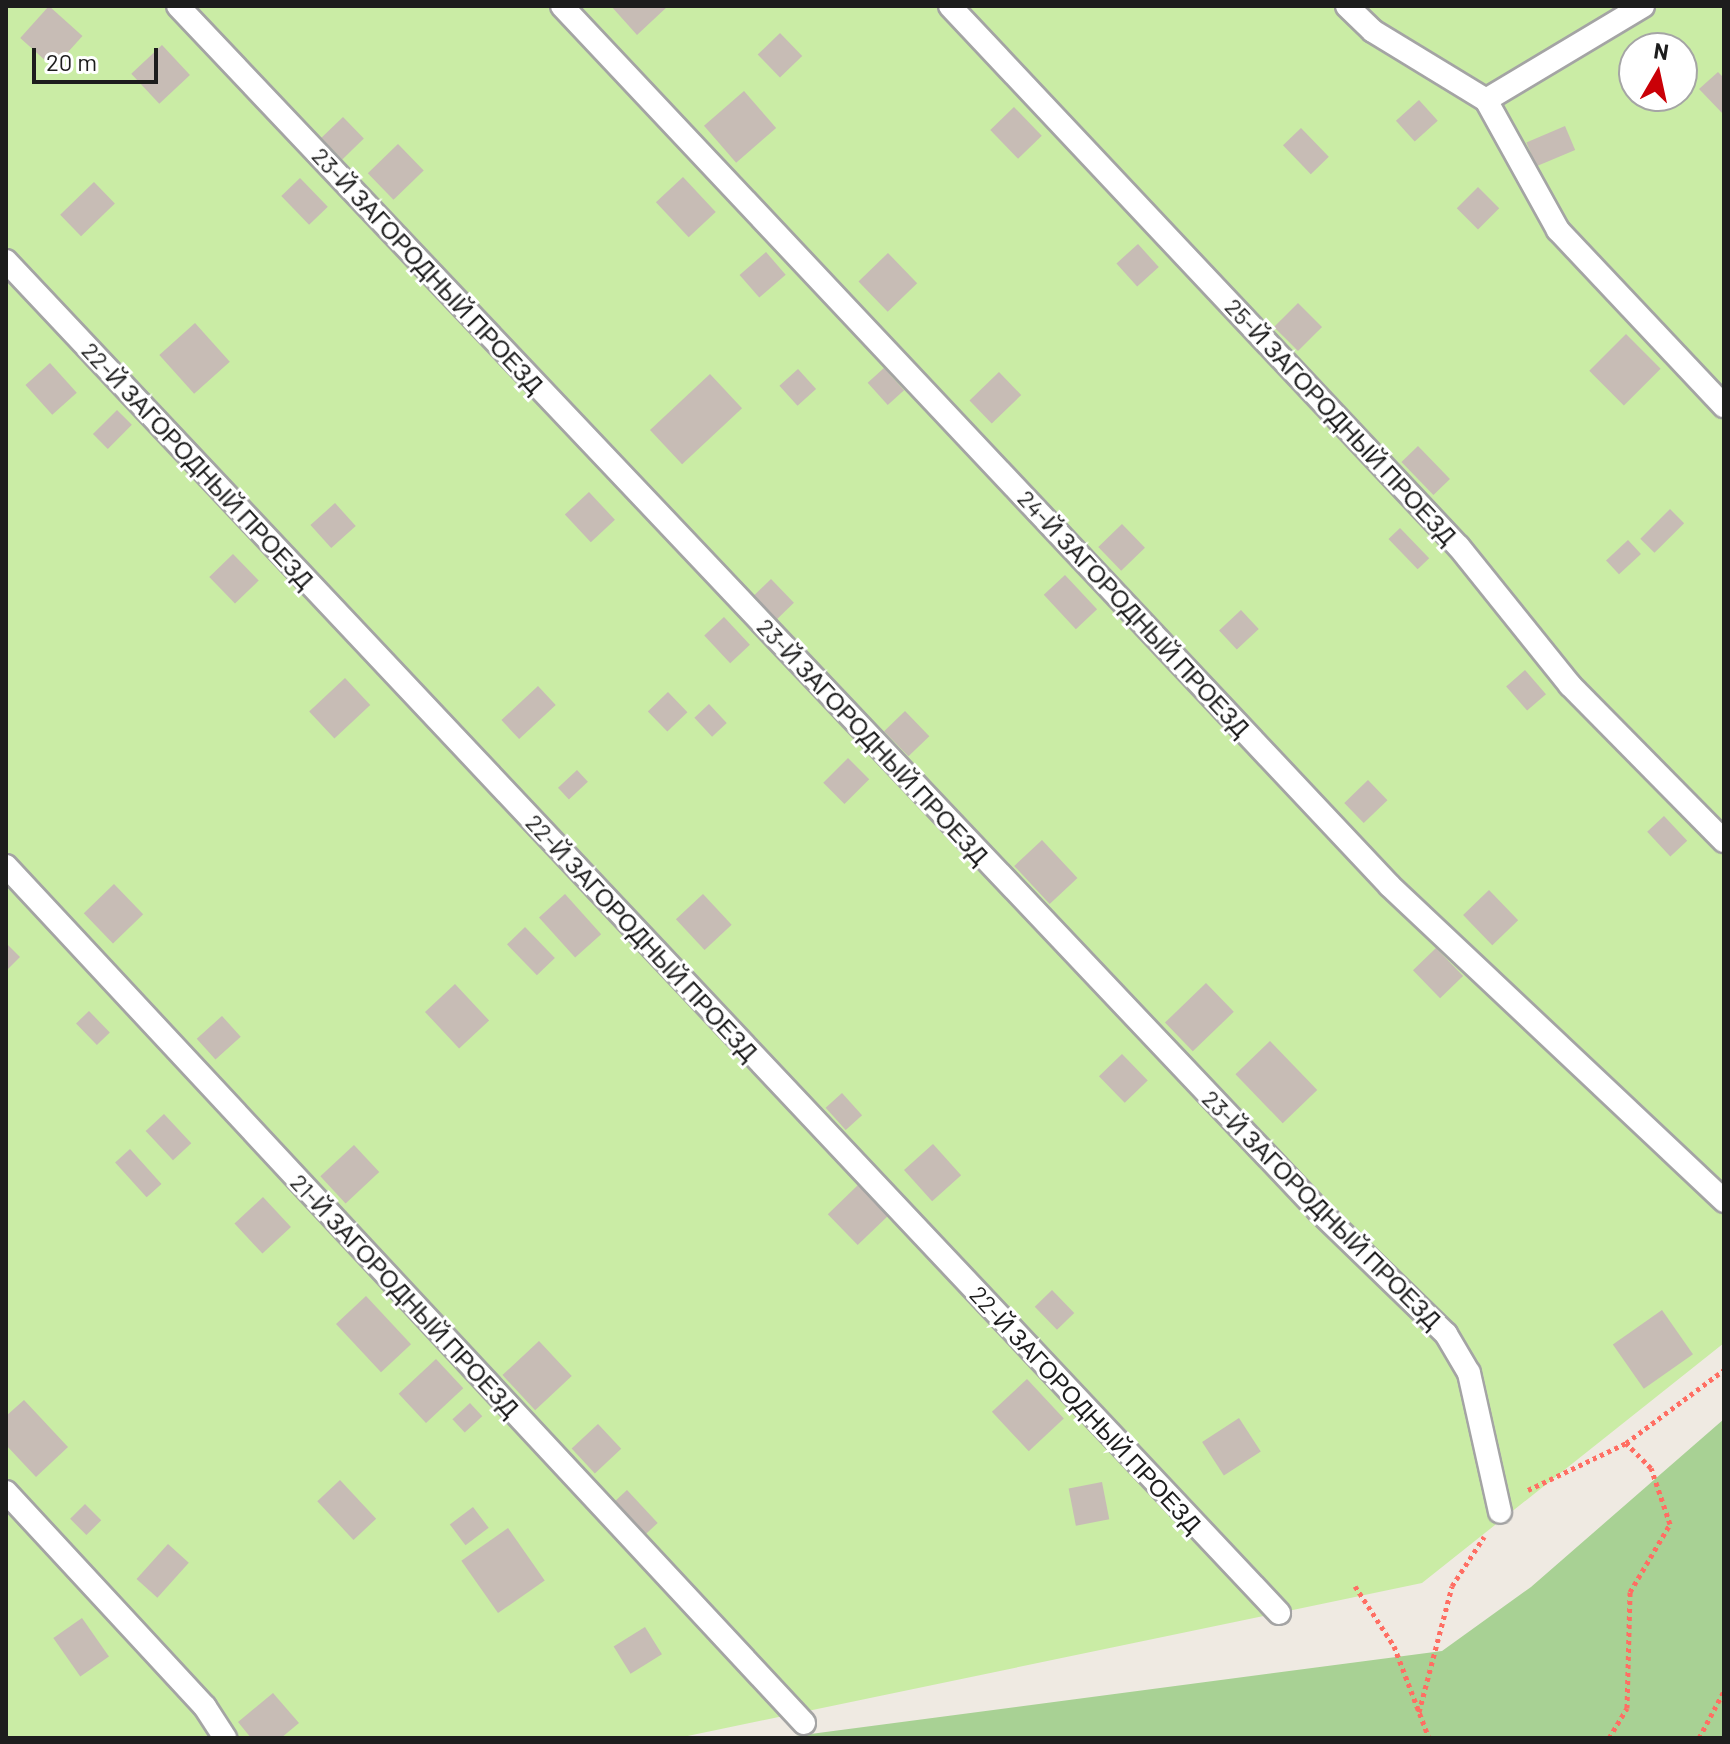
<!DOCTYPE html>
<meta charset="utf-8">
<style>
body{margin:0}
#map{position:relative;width:1730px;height:1744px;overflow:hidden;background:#efeae2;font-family:Barlow,sans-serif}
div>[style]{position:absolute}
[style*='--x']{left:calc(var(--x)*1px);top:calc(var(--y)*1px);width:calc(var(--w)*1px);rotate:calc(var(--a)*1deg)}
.grass>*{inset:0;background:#caeca5}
.forest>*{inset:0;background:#a8d194}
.building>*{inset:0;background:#c7bcb5;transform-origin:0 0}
.path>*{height:5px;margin-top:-2.5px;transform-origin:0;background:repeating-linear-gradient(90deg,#ff6e63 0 4px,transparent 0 8px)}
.roads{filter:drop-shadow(2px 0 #a4a4a4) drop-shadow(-2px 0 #a4a4a4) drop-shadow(0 2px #a4a4a4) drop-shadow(0 -2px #a4a4a4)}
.lane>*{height:22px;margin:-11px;padding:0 11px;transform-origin:11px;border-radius:11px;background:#fff}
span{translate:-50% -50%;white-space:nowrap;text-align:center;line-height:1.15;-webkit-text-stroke:6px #fff;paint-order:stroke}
.street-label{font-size:24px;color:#1d1d1d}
.frame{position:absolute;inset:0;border:8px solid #1d1d1d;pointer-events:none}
.north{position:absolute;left:1618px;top:32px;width:80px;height:80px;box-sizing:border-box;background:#fff;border:2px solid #a5a5a5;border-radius:50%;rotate:9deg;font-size:22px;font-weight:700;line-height:32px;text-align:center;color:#1d1d1d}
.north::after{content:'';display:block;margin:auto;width:28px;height:36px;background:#ca0007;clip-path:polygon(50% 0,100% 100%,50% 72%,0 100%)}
.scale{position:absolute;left:32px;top:48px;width:126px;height:36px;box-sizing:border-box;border:4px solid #1d1d1d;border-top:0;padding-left:10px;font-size:24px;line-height:28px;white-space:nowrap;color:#1d1d1d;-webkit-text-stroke:6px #fff;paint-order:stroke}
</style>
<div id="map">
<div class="grass">
<i style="clip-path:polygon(evenodd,6px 6px,1724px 6px,1724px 1343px,1422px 1583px,678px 1738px,6px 1738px,6px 6px,1634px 48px,1682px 48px,1682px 96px,1634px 96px,1634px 48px)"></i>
</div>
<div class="forest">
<i style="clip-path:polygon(1724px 1419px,1724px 1738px,780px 1738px,1442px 1651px,1531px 1587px)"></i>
</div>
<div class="building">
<i style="left:49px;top:6px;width:45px;height:43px;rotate:42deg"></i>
<i style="clip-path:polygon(611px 6px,668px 6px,637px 35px)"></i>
<i style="left:780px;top:33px;width:32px;height:31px;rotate:46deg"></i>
<i style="left:162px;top:45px;width:41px;height:42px;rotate:47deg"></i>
<i style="clip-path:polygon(1718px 72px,1724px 78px,1724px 115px,1699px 89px)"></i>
<i style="left:744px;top:91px;width:49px;height:53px;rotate:49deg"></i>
<i style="left:1419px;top:100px;width:28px;height:31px;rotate:48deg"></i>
<i style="left:1014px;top:107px;width:40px;height:33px;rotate:46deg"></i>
<i style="left:343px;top:117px;width:30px;height:30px;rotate:46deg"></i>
<i style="left:1565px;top:126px;width:26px;height:42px;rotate:67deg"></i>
<i style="left:1301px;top:128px;width:40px;height:25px;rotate:46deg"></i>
<i style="left:398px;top:144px;width:37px;height:42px;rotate:46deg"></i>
<i style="left:683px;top:177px;width:48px;height:37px;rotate:47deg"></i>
<i style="left:300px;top:178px;width:40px;height:26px;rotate:46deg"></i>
<i style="left:94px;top:182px;width:30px;height:47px;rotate:46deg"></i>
<i style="left:1478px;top:187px;width:30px;height:30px;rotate:45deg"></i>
<i style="left:1138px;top:244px;width:31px;height:29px;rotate:48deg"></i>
<i style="left:766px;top:252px;width:30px;height:35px;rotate:49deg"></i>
<i style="left:888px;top:253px;width:42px;height:41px;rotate:46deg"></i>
<i style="left:1298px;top:303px;width:34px;height:34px;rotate:45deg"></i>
<i style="left:195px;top:323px;width:52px;height:48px;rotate:48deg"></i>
<i style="left:1626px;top:334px;width:49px;height:52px;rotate:45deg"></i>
<i style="left:50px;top:363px;width:40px;height:33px;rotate:48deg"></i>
<i style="left:884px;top:368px;width:30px;height:22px;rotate:48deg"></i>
<i style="left:798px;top:369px;width:27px;height:25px;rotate:48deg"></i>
<i style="left:999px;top:372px;width:32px;height:41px;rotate:46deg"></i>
<i style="left:710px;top:374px;width:47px;height:82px;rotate:47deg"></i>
<i style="left:117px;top:410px;width:21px;height:34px;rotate:45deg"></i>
<i style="left:1418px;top:446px;width:46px;height:23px;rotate:46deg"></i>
<i style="left:589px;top:492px;width:38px;height:33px;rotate:47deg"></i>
<i style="left:335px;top:503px;width:31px;height:33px;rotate:48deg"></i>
<i style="left:1670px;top:509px;width:20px;height:42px;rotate:45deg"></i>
<i style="left:1122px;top:524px;width:33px;height:33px;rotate:46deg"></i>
<i style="left:1400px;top:528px;width:42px;height:16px;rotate:46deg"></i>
<i style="left:1628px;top:540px;width:19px;height:30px;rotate:47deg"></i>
<i style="left:233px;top:554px;width:37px;height:33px;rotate:46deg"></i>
<i style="left:1065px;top:575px;width:47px;height:29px;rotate:47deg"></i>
<i style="left:771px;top:579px;width:33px;height:33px;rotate:46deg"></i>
<i style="left:1241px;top:610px;width:26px;height:30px;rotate:47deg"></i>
<i style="left:724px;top:617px;width:38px;height:27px;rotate:47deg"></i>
<i style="left:1525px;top:670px;width:32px;height:25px;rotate:49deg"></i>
<i style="left:345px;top:678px;width:37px;height:49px;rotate:47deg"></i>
<i style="left:538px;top:686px;width:26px;height:50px;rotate:47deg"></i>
<i style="left:668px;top:692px;width:28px;height:28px;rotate:46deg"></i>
<i style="left:709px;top:704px;width:26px;height:20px;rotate:47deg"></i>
<i style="left:905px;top:711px;width:35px;height:29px;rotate:46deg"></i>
<i style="left:848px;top:758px;width:30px;height:35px;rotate:45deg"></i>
<i style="left:577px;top:770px;width:16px;height:26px;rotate:47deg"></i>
<i style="left:1368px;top:780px;width:28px;height:33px;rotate:46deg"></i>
<i style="left:1664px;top:816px;width:34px;height:23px;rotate:47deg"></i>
<i style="left:1042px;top:840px;width:52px;height:38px;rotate:47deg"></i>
<i style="left:114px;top:884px;width:42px;height:42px;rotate:46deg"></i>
<i style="left:1489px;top:890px;width:42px;height:36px;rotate:46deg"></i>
<i style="left:565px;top:894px;width:54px;height:35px;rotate:48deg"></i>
<i style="left:703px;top:894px;width:42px;height:37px;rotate:47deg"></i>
<i style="left:525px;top:927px;width:43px;height:25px;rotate:46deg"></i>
<i style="clip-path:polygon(6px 943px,20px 957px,6px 971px)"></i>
<i style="left:1436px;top:948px;width:39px;height:32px;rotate:46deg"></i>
<i style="left:1206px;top:983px;width:40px;height:57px;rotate:46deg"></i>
<i style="left:455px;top:984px;width:50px;height:41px;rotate:47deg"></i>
<i style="left:89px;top:1011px;width:30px;height:18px;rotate:46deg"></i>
<i style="left:222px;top:1016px;width:28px;height:34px;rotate:48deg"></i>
<i style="left:1270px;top:1041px;width:68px;height:48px;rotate:46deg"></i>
<i style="left:1122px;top:1054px;width:37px;height:32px;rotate:46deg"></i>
<i style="left:842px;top:1093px;width:30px;height:22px;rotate:48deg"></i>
<i style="left:164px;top:1114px;width:40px;height:25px;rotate:47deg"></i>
<i style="left:933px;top:1144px;width:42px;height:39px;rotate:48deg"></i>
<i style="left:354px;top:1145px;width:37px;height:46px;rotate:47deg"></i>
<i style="left:130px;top:1149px;width:47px;height:20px;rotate:48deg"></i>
<i style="left:858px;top:1185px;width:43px;height:42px;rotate:46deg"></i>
<i style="left:263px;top:1197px;width:41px;height:39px;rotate:47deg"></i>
<i style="left:1052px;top:1290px;width:32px;height:24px;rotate:46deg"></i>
<i style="left:366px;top:1296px;width:66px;height:41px;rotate:47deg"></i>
<i style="left:1662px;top:1310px;width:54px;height:60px;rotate:55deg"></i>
<i style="left:539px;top:1341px;width:48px;height:50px;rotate:47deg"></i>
<i style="left:436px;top:1359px;width:40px;height:51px;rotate:47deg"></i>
<i style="left:1027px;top:1379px;width:54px;height:48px;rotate:47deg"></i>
<i style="clip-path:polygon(24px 1400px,68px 1447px,36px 1477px,6px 1445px,6px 1416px)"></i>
<i style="left:470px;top:1403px;width:18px;height:24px;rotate:47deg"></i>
<i style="left:1239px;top:1418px;width:40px;height:44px;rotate:57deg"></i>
<i style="left:598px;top:1424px;width:34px;height:36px;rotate:47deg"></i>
<i style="left:340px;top:1480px;width:53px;height:31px;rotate:47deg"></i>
<i style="left:1102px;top:1482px;width:38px;height:34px;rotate:79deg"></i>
<i style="left:627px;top:1490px;width:45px;height:22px;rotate:47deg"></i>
<i style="left:85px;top:1504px;width:23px;height:21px;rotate:45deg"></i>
<i style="left:473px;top:1507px;width:26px;height:29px;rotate:53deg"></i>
<i style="left:508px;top:1528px;width:64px;height:57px;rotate:55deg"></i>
<i style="left:168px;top:1544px;width:28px;height:47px;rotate:42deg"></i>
<i style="left:82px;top:1618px;width:47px;height:35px;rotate:55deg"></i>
<i style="left:645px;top:1627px;width:32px;height:37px;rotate:58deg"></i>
<i style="clip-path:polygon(273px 1693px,299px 1723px,281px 1738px,251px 1738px,238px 1722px)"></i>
</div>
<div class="path">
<i style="--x:1528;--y:1490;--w:109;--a:-25.6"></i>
<i style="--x:1626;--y:1443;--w:122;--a:-36.7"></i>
<i style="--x:1355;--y:1586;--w:72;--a:57"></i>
<i style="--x:1394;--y:1646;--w:98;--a:69.2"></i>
<i style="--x:1419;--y:1712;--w:130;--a:-75.3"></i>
<i style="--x:1452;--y:1586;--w:59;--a:-56.9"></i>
<i style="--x:1609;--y:1738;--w:35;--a:-59"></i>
<i style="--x:1627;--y:1708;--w:116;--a:-88.5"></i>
<i style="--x:1630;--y:1592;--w:79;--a:-59.5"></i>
<i style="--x:1670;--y:1524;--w:59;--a:-108.7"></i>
<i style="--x:1651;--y:1468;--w:35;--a:-135"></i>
<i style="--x:1699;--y:1738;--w:53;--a:-62"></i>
</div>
<div class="roads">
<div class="lane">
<i style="--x:178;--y:6;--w:1659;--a:46.56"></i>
<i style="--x:1319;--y:1211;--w:177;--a:44.1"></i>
<i style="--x:1446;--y:1334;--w:45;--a:59.5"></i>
<i style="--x:1469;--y:1373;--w:142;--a:77.4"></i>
<i style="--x:562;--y:6;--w:1208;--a:46.74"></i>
<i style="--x:1390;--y:886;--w:459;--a:43.3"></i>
<i style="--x:950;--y:6;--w:743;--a:46.75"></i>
<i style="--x:1459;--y:547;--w:177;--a:51.2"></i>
<i style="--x:1570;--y:685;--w:219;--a:45.4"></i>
<i style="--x:1347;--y:6;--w:36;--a:44"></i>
<i style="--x:1373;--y:31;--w:132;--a:31.4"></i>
<i style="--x:1486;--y:100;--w:149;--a:61"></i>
<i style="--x:1558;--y:230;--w:242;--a:46.7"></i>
<i style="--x:1486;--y:100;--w:183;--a:-30.9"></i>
<i style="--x:6;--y:261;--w:1857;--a:46.72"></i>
<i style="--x:6;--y:866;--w:1171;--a:47.04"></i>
<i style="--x:6;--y:1492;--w:293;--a:47.2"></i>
<i style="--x:205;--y:1707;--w:37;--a:57"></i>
</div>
</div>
<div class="street-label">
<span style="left:428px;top:270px;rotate:47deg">23-Й ЗАГОРОДНЫЙ ПРОЕЗД</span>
<span style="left:1341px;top:421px;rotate:47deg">25-Й ЗАГОРОДНЫЙ ПРОЕЗД</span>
<span style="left:198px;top:465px;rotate:47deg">22-Й ЗАГОРОДНЫЙ ПРОЕЗД</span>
<span style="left:1134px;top:613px;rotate:47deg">24-Й ЗАГОРОДНЫЙ ПРОЕЗД</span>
<span style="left:873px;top:741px;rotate:47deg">23-Й ЗАГОРОДНЫЙ ПРОЕЗД</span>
<span style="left:642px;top:937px;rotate:47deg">22-Й ЗАГОРОДНЫЙ ПРОЕЗД</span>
<span style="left:1322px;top:1209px;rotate:45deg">23-Й ЗАГОРОДНЫЙ ПРОЕЗД</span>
<span style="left:405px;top:1295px;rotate:47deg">21-Й ЗАГОРОДНЫЙ ПРОЕЗД</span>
<span style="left:1086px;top:1409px;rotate:47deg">22-Й ЗАГОРОДНЫЙ ПРОЕЗД</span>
</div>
<div class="frame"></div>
<div class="north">N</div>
<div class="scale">20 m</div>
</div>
